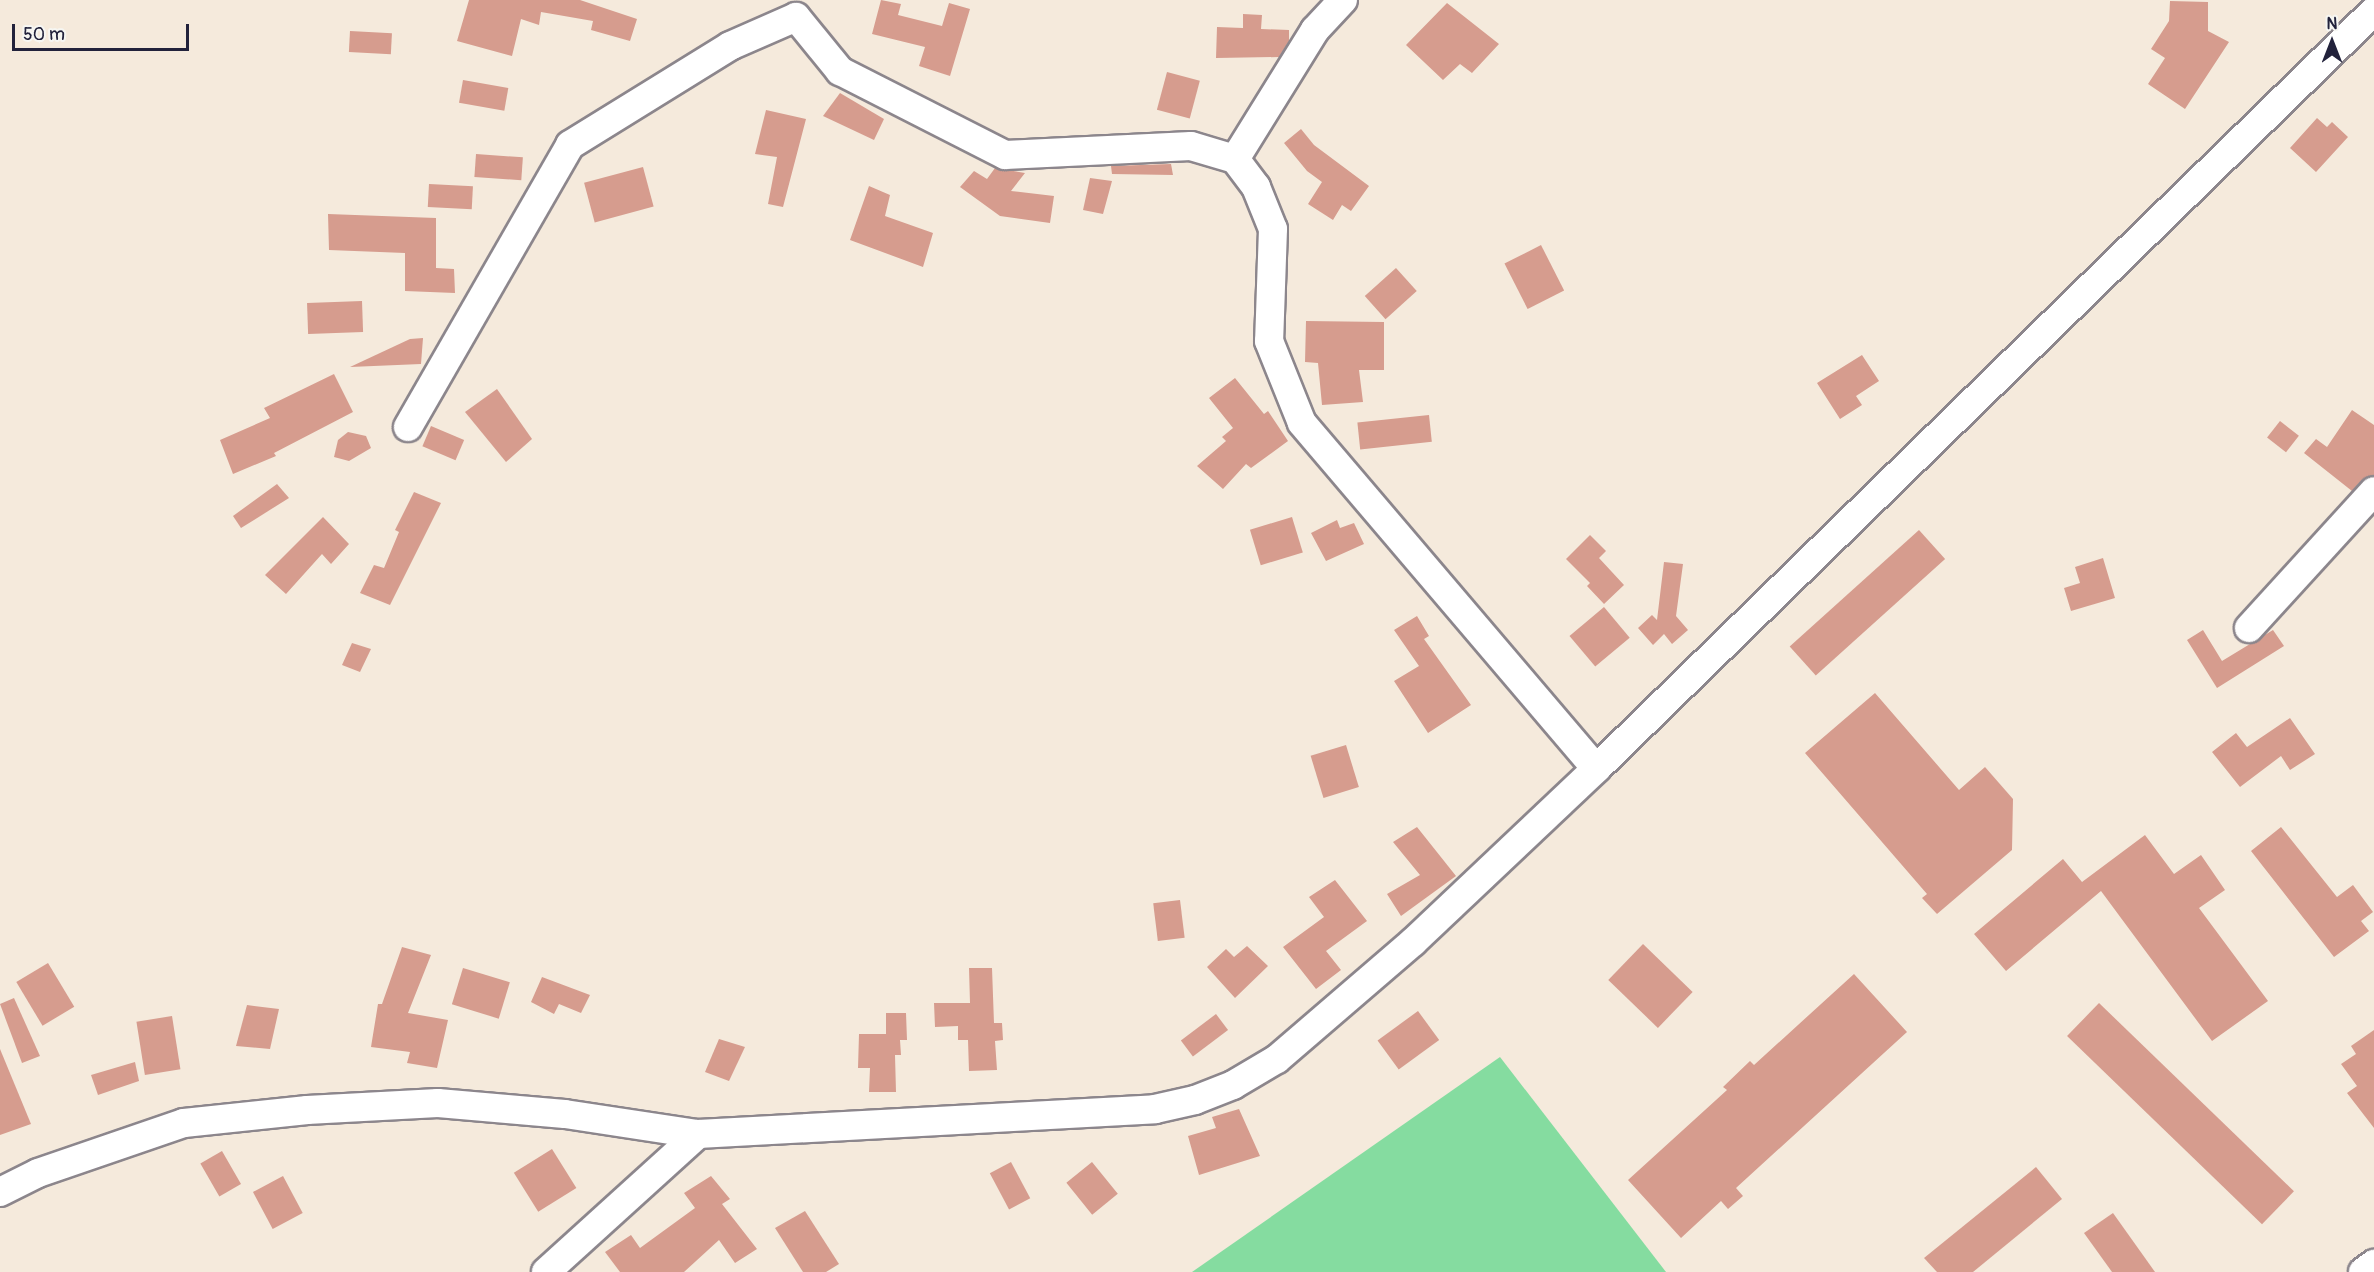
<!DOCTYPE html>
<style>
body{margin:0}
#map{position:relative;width:2374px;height:1272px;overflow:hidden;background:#f5eadc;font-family:Pangolin,sans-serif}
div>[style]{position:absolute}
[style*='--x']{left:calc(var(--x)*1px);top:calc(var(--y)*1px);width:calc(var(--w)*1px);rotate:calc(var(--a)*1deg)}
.green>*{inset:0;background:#85dca0}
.building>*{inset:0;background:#d69c8e;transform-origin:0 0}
.roads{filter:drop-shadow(2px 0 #8c868c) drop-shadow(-2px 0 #8c868c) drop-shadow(0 2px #8c868c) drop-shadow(0 -2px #8c868c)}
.minor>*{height:28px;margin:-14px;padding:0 14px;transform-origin:14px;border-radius:14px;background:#fff}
span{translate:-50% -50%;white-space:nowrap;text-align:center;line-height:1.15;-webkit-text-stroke:4.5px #f6f6f2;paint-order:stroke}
.north{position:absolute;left:2302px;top:12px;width:60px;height:60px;-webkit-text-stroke:4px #f6f6f2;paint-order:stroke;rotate:0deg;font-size:16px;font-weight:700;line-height:24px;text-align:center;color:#22223b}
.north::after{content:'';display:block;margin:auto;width:21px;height:27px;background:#22223b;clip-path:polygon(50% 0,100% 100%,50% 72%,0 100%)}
.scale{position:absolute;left:12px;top:24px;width:177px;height:27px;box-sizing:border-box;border:3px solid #22223b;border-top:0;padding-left:8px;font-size:18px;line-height:21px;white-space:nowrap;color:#22223b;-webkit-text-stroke:4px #f6f6f2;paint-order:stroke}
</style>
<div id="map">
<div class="green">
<i style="clip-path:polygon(1500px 1057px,1666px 1272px,1192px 1272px)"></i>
</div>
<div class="building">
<i style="clip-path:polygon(469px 0,580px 0,637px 19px,630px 41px,591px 30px,593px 21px,541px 12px,539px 25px,521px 19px,512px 56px,457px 41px)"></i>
<i style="clip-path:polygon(881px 0,901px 4px,898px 15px,942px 26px,949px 3px,970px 9px,950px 76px,919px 66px,925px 47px,872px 34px)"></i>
<i style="clip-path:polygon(2170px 1px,2208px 2px,2208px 31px,2229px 42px,2185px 109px,2148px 84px,2165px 58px,2151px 49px,2169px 21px)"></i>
<i style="clip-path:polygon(1447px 3px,1499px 44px,1472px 73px,1460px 64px,1443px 80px,1406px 45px)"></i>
<i style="clip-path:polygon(1243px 14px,1262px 15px,1261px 29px,1289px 30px,1289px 41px,1279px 57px,1216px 58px,1217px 27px,1243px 28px)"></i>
<i style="left:350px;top:31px;width:42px;height:21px;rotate:3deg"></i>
<i style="left:1167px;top:72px;width:34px;height:39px;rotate:15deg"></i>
<i style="left:463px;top:80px;width:46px;height:23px;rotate:10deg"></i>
<i style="clip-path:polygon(840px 93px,884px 119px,874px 140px,823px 116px)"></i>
<i style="clip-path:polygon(766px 110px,806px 119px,783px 207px,768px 204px,777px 157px,755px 154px)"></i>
<i style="clip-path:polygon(2317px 118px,2327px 127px,2332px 122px,2348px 137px,2316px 172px,2290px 148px)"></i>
<i style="clip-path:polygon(1301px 129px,1314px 145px,1369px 186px,1351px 211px,1342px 205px,1333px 220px,1308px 204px,1322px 182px,1307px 171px,1284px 143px)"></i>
<i style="left:476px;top:154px;width:47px;height:23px;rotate:4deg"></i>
<i style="clip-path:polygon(1171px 164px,1173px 175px,1112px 174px,1111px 166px)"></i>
<i style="left:643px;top:167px;width:41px;height:61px;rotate:75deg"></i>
<i style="clip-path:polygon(995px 168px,1025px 173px,1011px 191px,1054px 196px,1050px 223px,1000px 216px,960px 187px,974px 171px,987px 179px)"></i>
<i style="clip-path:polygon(1090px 178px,1112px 181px,1103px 214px,1083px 210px)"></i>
<i style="left:429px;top:184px;width:44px;height:23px;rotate:3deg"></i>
<i style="clip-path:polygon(869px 186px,890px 195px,885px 216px,933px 233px,923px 267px,850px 240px)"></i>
<i style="clip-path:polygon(328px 214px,436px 218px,436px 268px,454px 269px,455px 293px,405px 291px,405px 253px,329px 250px)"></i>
<i style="left:1541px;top:245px;width:51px;height:41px;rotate:63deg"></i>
<i style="left:1396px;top:268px;width:31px;height:42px;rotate:48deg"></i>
<i style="left:362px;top:301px;width:31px;height:55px;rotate:88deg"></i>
<i style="clip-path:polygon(1306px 321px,1384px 322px,1384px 370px,1359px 370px,1363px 402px,1322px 405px,1318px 363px,1305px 362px)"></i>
<i style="clip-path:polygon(423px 338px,421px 364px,350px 367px,410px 339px)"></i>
<i style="clip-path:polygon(1862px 355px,1879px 381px,1856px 396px,1862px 405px,1840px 419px,1817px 383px)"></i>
<i style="clip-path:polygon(334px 374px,353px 412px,274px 453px,276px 456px,233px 474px,220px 440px,270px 418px,264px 408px)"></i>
<i style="clip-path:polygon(1235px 378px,1264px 414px,1268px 411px,1288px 441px,1251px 468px,1246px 464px,1223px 489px,1197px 466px,1226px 441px,1222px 437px,1233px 428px,1209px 398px)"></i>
<i style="clip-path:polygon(497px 389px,532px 439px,506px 462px,465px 412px)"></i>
<i style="clip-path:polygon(2352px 410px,2374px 425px,2374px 475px,2362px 480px,2352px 491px,2304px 453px,2316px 439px,2327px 447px)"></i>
<i style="left:1429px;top:415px;width:27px;height:72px;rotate:84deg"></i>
<i style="left:2280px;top:421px;width:24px;height:21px;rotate:38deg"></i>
<i style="left:431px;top:426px;width:36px;height:22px;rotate:23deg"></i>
<i style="clip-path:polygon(348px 432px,366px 436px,371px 448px,349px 461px,334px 457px,338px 440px)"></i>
<i style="clip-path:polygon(277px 484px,289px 498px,241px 528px,233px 516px)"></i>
<i style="clip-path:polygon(414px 492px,441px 503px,390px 605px,360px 593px,374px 565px,384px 568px,399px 532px,395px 530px)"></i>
<i style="clip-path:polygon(323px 517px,349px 544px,331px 564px,322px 554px,286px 594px,265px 575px)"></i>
<i style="left:1292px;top:517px;width:37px;height:44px;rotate:73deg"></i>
<i style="clip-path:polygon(1337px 520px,1340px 528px,1354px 523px,1364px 544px,1326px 561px,1311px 533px)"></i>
<i style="left:1919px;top:530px;width:39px;height:174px;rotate:48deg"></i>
<i style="clip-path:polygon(1590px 535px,1606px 551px,1599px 558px,1624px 585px,1604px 604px,1587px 586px,1590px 583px,1566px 559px)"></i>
<i style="clip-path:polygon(2103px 558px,2115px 598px,2071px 611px,2064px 588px,2080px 583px,2075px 567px)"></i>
<i style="clip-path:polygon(1664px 562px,1683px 564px,1676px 616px,1688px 630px,1672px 644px,1664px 634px,1653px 645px,1638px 628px,1652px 615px,1657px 620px)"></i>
<i style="left:1604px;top:607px;width:40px;height:45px;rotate:50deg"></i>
<i style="clip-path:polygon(1417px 616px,1429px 636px,1424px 639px,1471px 705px,1428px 733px,1394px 681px,1419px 666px,1394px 630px)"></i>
<i style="clip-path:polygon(2203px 630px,2222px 661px,2273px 630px,2284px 646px,2217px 688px,2187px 640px)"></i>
<i style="clip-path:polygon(352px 643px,371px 649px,360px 672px,342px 665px)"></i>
<i style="clip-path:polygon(1875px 693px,1959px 790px,1985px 767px,2013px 799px,2012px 850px,1937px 914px,1922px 898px,1927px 894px,1805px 753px)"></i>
<i style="clip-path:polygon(2290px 718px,2315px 754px,2290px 770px,2281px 756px,2240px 787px,2212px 752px,2236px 733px,2247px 747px)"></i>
<i style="left:1346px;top:745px;width:44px;height:37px;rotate:73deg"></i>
<i style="clip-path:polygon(1417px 827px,1456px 876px,1401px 916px,1387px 894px,1420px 875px,1393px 842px)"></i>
<i style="clip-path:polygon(2281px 827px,2337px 897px,2353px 885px,2373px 912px,2361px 921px,2369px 931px,2334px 957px,2251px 851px)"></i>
<i style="clip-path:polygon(2145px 835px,2174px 874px,2201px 855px,2225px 890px,2199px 908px,2268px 1001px,2212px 1041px,2101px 891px,2006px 971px,1974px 934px,2063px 859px,2082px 882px)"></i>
<i style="clip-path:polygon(1335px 880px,1367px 921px,1326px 951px,1341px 970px,1316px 989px,1283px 947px,1324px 917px,1309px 897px)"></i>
<i style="left:1180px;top:900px;width:38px;height:27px;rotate:83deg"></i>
<i style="left:1643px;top:944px;width:69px;height:50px;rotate:44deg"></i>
<i style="clip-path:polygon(1247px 946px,1268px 966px,1235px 998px,1207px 967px,1226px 949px,1234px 957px)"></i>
<i style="clip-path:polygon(402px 947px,431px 955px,408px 1013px,448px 1020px,437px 1068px,407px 1063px,410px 1052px,371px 1047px,378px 1004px,382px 1004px)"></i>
<i style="left:48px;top:963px;width:51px;height:37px;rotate:59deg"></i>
<i style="left:463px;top:968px;width:49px;height:38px;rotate:17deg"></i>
<i style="clip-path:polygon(969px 968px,992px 968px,994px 1023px,1002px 1023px,1003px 1040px,995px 1041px,997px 1070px,969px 1071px,968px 1040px,958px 1040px,958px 1026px,935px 1027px,934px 1003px,970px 1003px)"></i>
<i style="clip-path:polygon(1854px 974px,1907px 1032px,1736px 1188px,1743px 1196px,1728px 1209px,1721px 1201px,1681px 1238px,1628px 1180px,1727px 1090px,1723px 1087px,1750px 1061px,1754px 1065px)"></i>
<i style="clip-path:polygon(542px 977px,590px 995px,581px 1013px,559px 1004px,554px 1014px,531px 1002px)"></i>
<i style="clip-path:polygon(14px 998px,40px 1056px,22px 1063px,0 1004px)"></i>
<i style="left:2099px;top:1003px;width:271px;height:46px;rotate:44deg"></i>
<i style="clip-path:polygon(247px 1005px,279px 1009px,270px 1049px,236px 1046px)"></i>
<i style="left:1418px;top:1011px;width:36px;height:50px;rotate:54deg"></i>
<i style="clip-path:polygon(886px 1013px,906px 1013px,907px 1040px,900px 1040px,901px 1055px,895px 1055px,896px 1092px,869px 1092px,870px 1068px,858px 1068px,859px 1034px,886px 1034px)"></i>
<i style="left:1216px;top:1014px;width:20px;height:44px;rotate:53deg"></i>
<i style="left:172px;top:1016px;width:54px;height:36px;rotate:81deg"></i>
<i style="clip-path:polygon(2374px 1030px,2374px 1128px,2347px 1093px,2357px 1086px,2341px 1064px,2356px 1054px,2351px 1046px)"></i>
<i style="clip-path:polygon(719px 1039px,745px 1047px,729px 1081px,705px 1072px)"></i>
<i style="clip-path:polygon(0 1049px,31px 1124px,0 1135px)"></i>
<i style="clip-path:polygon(135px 1062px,139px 1081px,98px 1095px,91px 1075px)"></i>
<i style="clip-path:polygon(1239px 1109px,1260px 1156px,1199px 1175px,1188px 1136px,1216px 1128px,1212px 1117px)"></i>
<i style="left:552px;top:1149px;width:46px;height:45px;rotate:58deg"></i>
<i style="left:222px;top:1151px;width:38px;height:25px;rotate:60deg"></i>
<i style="left:1011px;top:1162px;width:41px;height:24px;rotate:62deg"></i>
<i style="left:1092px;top:1162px;width:41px;height:33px;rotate:51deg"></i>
<i style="clip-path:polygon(2036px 1167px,2062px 1199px,1973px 1272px,1937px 1272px,1924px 1258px)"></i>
<i style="left:283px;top:1176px;width:42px;height:34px;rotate:62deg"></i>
<i style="clip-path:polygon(711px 1176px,730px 1199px,722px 1204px,757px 1249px,735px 1263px,719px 1240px,684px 1272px,620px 1272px,605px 1252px,631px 1235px,640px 1248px,695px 1208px,684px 1193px)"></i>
<i style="clip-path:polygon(805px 1211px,839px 1264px,826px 1272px,803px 1272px,775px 1228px)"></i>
<i style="clip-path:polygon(2113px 1213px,2155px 1272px,2112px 1272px,2084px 1233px)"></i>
</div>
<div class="roads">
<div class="minor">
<i style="--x:796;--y:17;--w:70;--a:50.8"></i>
<i style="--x:840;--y:71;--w:185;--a:27"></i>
<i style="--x:1005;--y:155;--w:186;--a:-2.8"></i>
<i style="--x:1191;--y:146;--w:46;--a:16.5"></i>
<i style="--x:1235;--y:159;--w:35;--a:53"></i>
<i style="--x:1256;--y:187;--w:45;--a:68"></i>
<i style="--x:1273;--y:229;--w:112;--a:92"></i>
<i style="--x:1269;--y:341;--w:88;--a:68.1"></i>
<i style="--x:1302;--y:423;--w:454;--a:49.6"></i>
<i style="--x:1235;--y:159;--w:152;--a:-58.2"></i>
<i style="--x:1315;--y:30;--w:41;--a:-47"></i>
<i style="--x:408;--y:427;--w:325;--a:-60.1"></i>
<i style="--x:570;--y:145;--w:188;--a:-31.7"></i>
<i style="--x:730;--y:46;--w:72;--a:-23.7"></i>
<i style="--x:2249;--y:628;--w:185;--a:-47.6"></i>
<i style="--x:0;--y:1192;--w:42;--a:-26.6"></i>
<i style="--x:38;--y:1173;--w:154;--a:-18.9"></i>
<i style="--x:184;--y:1123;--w:124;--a:-6"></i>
<i style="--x:307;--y:1110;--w:131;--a:-3.1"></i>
<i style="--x:438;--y:1103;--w:127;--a:5"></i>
<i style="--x:565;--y:1114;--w:134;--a:8.6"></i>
<i style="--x:698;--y:1134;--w:458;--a:-3.1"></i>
<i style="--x:1155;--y:1109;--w:41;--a:-12.7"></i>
<i style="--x:1195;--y:1100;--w:41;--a:-21.5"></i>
<i style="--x:1233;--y:1085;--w:51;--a:-30.6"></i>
<i style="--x:1277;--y:1059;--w:179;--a:-40.7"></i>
<i style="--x:1413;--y:942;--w:252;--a:-43.4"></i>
<i style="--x:1596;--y:769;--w:1086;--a:-44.25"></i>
<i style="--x:546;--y:1272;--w:205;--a:-42.2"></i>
<i style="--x:2363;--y:1272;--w:14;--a:-36"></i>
</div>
</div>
<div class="north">N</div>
<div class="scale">50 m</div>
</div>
